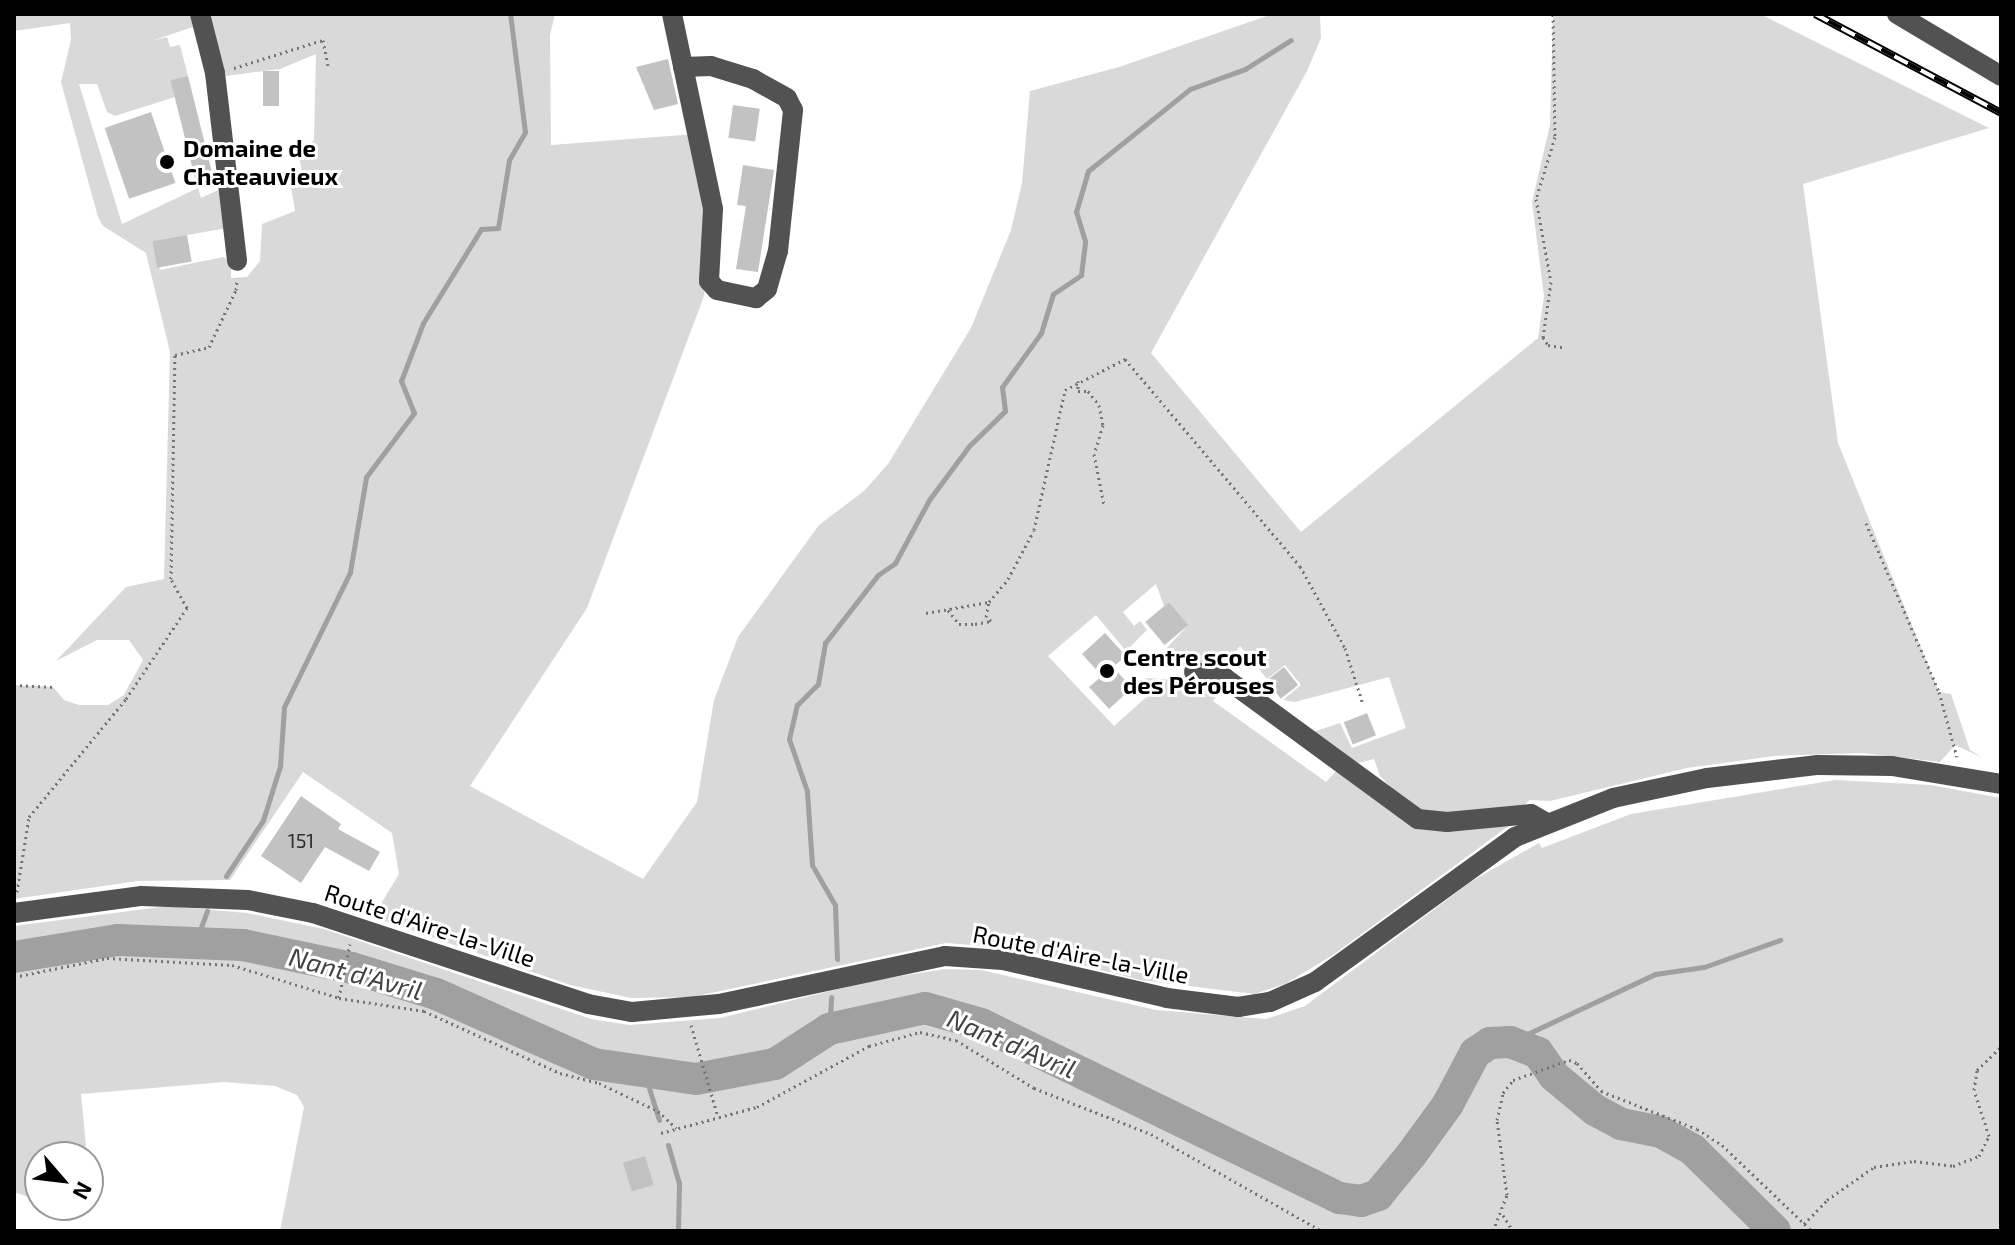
<!DOCTYPE html>
<meta charset="utf-8">
<style>
body{margin:0}
#map{position:relative;width:2015px;height:1245px;overflow:hidden;background:#fff;font-family:"Exo 2",sans-serif}
div>[style]{position:absolute}
[style*='--x']{left:calc(var(--x)*1px);top:calc(var(--y)*1px);width:calc(var(--w)*1px);rotate:calc(var(--a)*1deg)}
.green>*{inset:0;background:#d9d9d9}
.stream>*{height:5px;margin:-2.5px;padding:0 2.5px;transform-origin:2.5px;border-radius:2.5px;background:#a0a0a0}
.river>*{height:32px;margin:-16px;padding:0 16px;transform-origin:16px;border-radius:16px;background:#a0a0a0}
.building>*{inset:0;background:#c2c2c2;transform-origin:0 0}
.path>*{height:3px;margin-top:-1.5px;transform-origin:0;background:repeating-linear-gradient(90deg,#747474 0 2px,transparent 0 6px)}
.minor>*{height:20px;margin:-10px;padding:0 10px;transform-origin:10px;border-radius:10px;background:#525252}
.rail>*{height:8px;margin-top:-4px;transform-origin:0;background:repeating-linear-gradient(90deg,#fff 0 15px,#000 0 30px);box-sizing:border-box;border-block:2px solid #000}
.dots>*{width:22px;height:22px;translate:-50% -50%;box-sizing:border-box;border:4px solid #fff;border-radius:50%}
span{translate:-50% -50%;white-space:nowrap;text-align:center;line-height:1.15;-webkit-text-stroke:6px #fff;paint-order:stroke}
.number-label{font-size:20px;color:#303030}
.number-label span{-webkit-text-stroke-width:0}
.poi-label{font-size:24px;color:#000;font-weight:700}
.left{translate:0 -50%;text-align:left}
.street-label{font-size:24px;color:#000}
.water-label{font-size:26px;color:#414141;font-style:italic}
.frame{position:absolute;inset:0;border:16px solid #000;pointer-events:none}
.north{position:absolute;left:24px;top:1141px;width:80px;height:80px;box-sizing:border-box;background:#fff;border:2px solid #999;border-radius:50%;rotate:118deg;font-size:22px;font-weight:700;line-height:32px;text-align:center;color:#000}
.north::after{content:'';display:block;margin:auto;width:28px;height:36px;background:#000;clip-path:polygon(50% 0,100% 100%,50% 72%,0 100%)}
</style>
<div id="map">
<div class="green">
<i style="clip-path:polygon(evenodd,14px 14px,190px 14px,193px 27px,151px 41px,167px 37px,170px 47px,180px 45px,188px 76px,171px 81px,175px 97px,115px 116px,107px 112px,97px 84px,79px 84px,122px 224px,198px 188px,201px 198px,223px 188px,227px 228px,154px 241px,160px 270px,223px 257px,231px 261px,231px 278px,247px 277px,260px 261px,262px 224px,295px 211px,289px 174px,302px 171px,298px 152px,314px 140px,316px 54px,280px 69px,226px 76px,209px 14px,555px 14px,550px 35px,551px 145px,696px 134px,709px 213px,704px 296px,587px 608px,470px 786px,643px 879px,697px 802px,714px 700px,738px 637px,819px 525px,864px 491px,888px 464px,971px 328px,1011px 230px,1022px 183px,1030px 91px,1119px 67px,1273px 14px,1320px 14px,1321px 38px,1307px 71px,1151px 353px,1301px 532px,1538px 338px,1544px 296px,1532px 202px,1550px 125px,1553px 14px,1760px 14px,1989px 128px,1803px 184px,1838px 443px,1939px 692px,1951px 694px,1970px 750px,1983px 758px,1955px 745px,1940px 762px,1862px 753px,1774px 756px,1687px 768px,1550px 801px,1529px 800px,1514px 822px,1333px 955px,1285px 984px,1254px 994px,1140px 980px,1020px 949px,946px 943px,692px 997px,631px 998px,570px 985px,373px 917px,399px 874px,392px 833px,303px 772px,230px 880px,138px 881px,14px 899px,14px 685px,53px 687px,64px 700px,79px 705px,108px 705px,124px 695px,143px 660px,129px 640px,97px 640px,56px 661px,126px 587px,164px 579px,170px 352px,146px 253px,103px 226px,98px 217px,61px 82px,71px 40px,70px 23px,14px 31px,14px 14px,1156px 584px,1164px 606px,1169px 602px,1188px 625px,1153px 663px,1224px 668px,1240px 646px,1267px 679px,1285px 665px,1301px 685px,1283px 700px,1295px 702px,1389px 677px,1406px 728px,1352px 748px,1340px 723px,1310px 733px,1358px 763px,1374px 759px,1380px 776px,1400px 797px,1422px 810px,1337px 770px,1326px 782px,1213px 701px,1225px 683px,1145px 678px,1151px 693px,1114px 726px,1048px 656px,1096px 615px,1126px 651px,1147px 630px,1140px 621px,1134px 626px,1123px 612px,1156px 584px)"></i>
<i style="clip-path:polygon(1835px 780px,1931px 785px,2001px 798px,2001px 1231px,280px 1231px,304px 1107px,297px 1095px,275px 1086px,224px 1082px,81px 1094px,87px 1157px,40px 1157px,40px 1201px,14px 1192px,14px 926px,168px 906px,247px 913px,324px 929px,591px 1019px,630px 1025px,720px 1018px,875px 980px,945px 969px,981px 970px,1156px 1010px,1266px 1019px,1305px 1006px,1472px 881px,1539px 843px,1542px 848px,1631px 814px)"></i>
</div>
<div class="stream">
<i style="--x:226;--y:876;--w:67;--a:-56.5"></i>
<i style="--x:263;--y:820;--w:57;--a:-72.5"></i>
<i style="--x:280;--y:766;--w:59;--a:-86.1"></i>
<i style="--x:284;--y:707;--w:150;--a:-63.9"></i>
<i style="--x:350;--y:572;--w:96;--a:-80.4"></i>
<i style="--x:366;--y:477;--w:80;--a:-53.1"></i>
<i style="--x:414;--y:413;--w:35;--a:-112"></i>
<i style="--x:401;--y:381;--w:62;--a:-69.2"></i>
<i style="--x:423;--y:323;--w:110;--a:-58.3"></i>
<i style="--x:481;--y:229;--w:17;--a:-3"></i>
<i style="--x:498;--y:228;--w:69;--a:-80.8"></i>
<i style="--x:509;--y:160;--w:32;--a:-60"></i>
<i style="--x:525;--y:132;--w:119;--a:-97.2"></i>
<i style="--x:196;--y:941;--w:32;--a:-70"></i>
<i style="--x:837;--y:959;--w:54;--a:-92.1"></i>
<i style="--x:835;--y:905;--w:46;--a:-119.9"></i>
<i style="--x:812;--y:865;--w:74;--a:-93.9"></i>
<i style="--x:807;--y:791;--w:55;--a:-109.1"></i>
<i style="--x:789;--y:739;--w:35;--a:-77"></i>
<i style="--x:797;--y:705;--w:30;--a:-45"></i>
<i style="--x:818;--y:684;--w:42;--a:-80.3"></i>
<i style="--x:825;--y:643;--w:86;--a:-52.1"></i>
<i style="--x:878;--y:575;--w:21;--a:-35"></i>
<i style="--x:895;--y:563;--w:72;--a:-61.6"></i>
<i style="--x:929;--y:500;--w:67;--a:-53.5"></i>
<i style="--x:969;--y:446;--w:50;--a:-44.2"></i>
<i style="--x:1005;--y:411;--w:24;--a:-97"></i>
<i style="--x:1002;--y:387;--w:67;--a:-54.2"></i>
<i style="--x:1041;--y:333;--w:41;--a:-72.9"></i>
<i style="--x:1053;--y:294;--w:34;--a:-34"></i>
<i style="--x:1081;--y:275;--w:34;--a:-83"></i>
<i style="--x:1085;--y:241;--w:30;--a:-107"></i>
<i style="--x:1076;--y:212;--w:43;--a:-73.7"></i>
<i style="--x:1088;--y:171;--w:131;--a:-38.8"></i>
<i style="--x:1190;--y:89;--w:59;--a:-20"></i>
<i style="--x:1245;--y:69;--w:54;--a:-32.2"></i>
<i style="--x:829;--y:1029;--w:32;--a:-86"></i>
<i style="--x:1510;--y:1042;--w:160;--a:-25.1"></i>
<i style="--x:1655;--y:974;--w:49;--a:-8.1"></i>
<i style="--x:1704;--y:967;--w:81;--a:-19.6"></i>
<i style="--x:645;--y:1075;--w:47;--a:72.7"></i>
<i style="--x:668;--y:1145;--w:40;--a:74"></i>
<i style="--x:679;--y:1183;--w:48;--a:91.2"></i>
</div>
<div class="river">
<i style="--x:14;--y:957;--w:105;--a:-9.3"></i>
<i style="--x:118;--y:940;--w:125;--a:2.3"></i>
<i style="--x:243;--y:945;--w:111;--a:11.9"></i>
<i style="--x:352;--y:968;--w:88;--a:17.2"></i>
<i style="--x:436;--y:994;--w:173;--a:23.9"></i>
<i style="--x:594;--y:1064;--w:103;--a:8.4"></i>
<i style="--x:696;--y:1079;--w:80;--a:-10.8"></i>
<i style="--x:775;--y:1064;--w:64;--a:-32.9"></i>
<i style="--x:829;--y:1029;--w:98;--a:-12.3"></i>
<i style="--x:925;--y:1008;--w:58;--a:15.9"></i>
<i style="--x:981;--y:1024;--w:399;--a:25.9"></i>
<i style="--x:1340;--y:1198;--w:21;--a:8"></i>
<i style="--x:1361;--y:1201;--w:18;--a:-19"></i>
<i style="--x:1378;--y:1195;--w:52;--a:-50.5"></i>
<i style="--x:1411;--y:1155;--w:63;--a:-54"></i>
<i style="--x:1448;--y:1104;--w:58;--a:-62.1"></i>
<i style="--x:1475;--y:1053;--w:18;--a:-34"></i>
<i style="--x:1490;--y:1043;--w:20;--a:-3"></i>
<i style="--x:1510;--y:1042;--w:30;--a:21"></i>
<i style="--x:1538;--y:1053;--w:28;--a:55"></i>
<i style="--x:1554;--y:1076;--w:53;--a:39.7"></i>
<i style="--x:1595;--y:1110;--w:30;--a:28"></i>
<i style="--x:1621;--y:1124;--w:41;--a:11.3"></i>
<i style="--x:1661;--y:1132;--w:37;--a:29"></i>
<i style="--x:1693;--y:1150;--w:115;--a:44.6"></i>
</div>
<div class="building">
<i style="clip-path:polygon(668px 59px,678px 104px,654px 110px,636px 67px)"></i>
<i style="left:263px;top:71px;width:16px;height:35px"></i>
<i style="left:188px;top:76px;width:110px;height:18px;rotate:76deg"></i>
<i style="left:733px;top:105px;width:27px;height:33px;rotate:8deg"></i>
<i style="left:151px;top:112px;width:75px;height:49px;rotate:71deg"></i>
<i style="clip-path:polygon(743px 165px,774px 170px,758px 272px,736px 269px,746px 206px,737px 205px)"></i>
<i style="left:187px;top:235px;width:27px;height:35px;rotate:80deg"></i>
<i style="left:1169px;top:602px;width:30px;height:31px;rotate:50deg"></i>
<i style="clip-path:polygon(1105px 633px,1126px 656px,1113px 667px,1132px 688px,1109px 709px,1089px 687px,1102px 676px,1082px 654px)"></i>
<i style="left:1284px;top:667px;width:23px;height:22px;rotate:52deg"></i>
<i style="left:1367px;top:713px;width:24px;height:25px;rotate:68deg"></i>
<i style="clip-path:polygon(301px 796px,341px 824px,338px 829px,380px 852px,369px 871px,325px 847px,301px 883px,261px 856px)"></i>
<i style="left:645px;top:1156px;width:30px;height:23px;rotate:73deg"></i>
</div>
<div class="path">
<i style="--x:1553;--y:14;--w:123;--a:89.1"></i>
<i style="--x:1555;--y:137;--w:65;--a:107"></i>
<i style="--x:1536;--y:199;--w:84;--a:79.8"></i>
<i style="--x:1551;--y:282;--w:56;--a:98.3"></i>
<i style="--x:1543;--y:337;--w:9;--a:58"></i>
<i style="--x:1548;--y:345;--w:18;--a:9"></i>
<i style="--x:234;--y:68;--w:93;--a:-17.5"></i>
<i style="--x:323;--y:40;--w:26;--a:79"></i>
<i style="--x:1078;--y:381;--w:10;--a:90"></i>
<i style="--x:1078;--y:391;--w:10;--a:0"></i>
<i style="--x:1088;--y:391;--w:18;--a:52"></i>
<i style="--x:1099;--y:405;--w:20;--a:79"></i>
<i style="--x:1103;--y:425;--w:30;--a:107"></i>
<i style="--x:1094;--y:454;--w:52;--a:78.9"></i>
<i style="--x:1866;--y:523;--w:184;--a:66.6"></i>
<i style="--x:1939;--y:692;--w:67;--a:74.5"></i>
<i style="--x:948;--y:610;--w:18;--a:52"></i>
<i style="--x:959;--y:624;--w:16;--a:0"></i>
<i style="--x:975;--y:624;--w:16;--a:-11"></i>
<i style="--x:991;--y:621;--w:6;--a:-141"></i>
<i style="--x:986;--y:617;--w:15;--a:-79"></i>
<i style="--x:926;--y:613;--w:64;--a:-9.9"></i>
<i style="--x:989;--y:602;--w:30;--a:-50"></i>
<i style="--x:1008;--y:579;--w:55;--a:-62"></i>
<i style="--x:1034;--y:530;--w:143;--a:-77.5"></i>
<i style="--x:1065;--y:390;--w:68;--a:-27.3"></i>
<i style="--x:1125;--y:359;--w:271;--a:49.8"></i>
<i style="--x:1300;--y:566;--w:94;--a:61.2"></i>
<i style="--x:1345;--y:648;--w:59;--a:72.2"></i>
<i style="--x:14;--y:685;--w:39;--a:3"></i>
<i style="--x:17;--y:892;--w:76;--a:-80.9"></i>
<i style="--x:29;--y:817;--w:153;--a:-50.6"></i>
<i style="--x:126;--y:699;--w:110;--a:-56.2"></i>
<i style="--x:187;--y:608;--w:33;--a:-119"></i>
<i style="--x:171;--y:579;--w:224;--a:-89"></i>
<i style="--x:175;--y:355;--w:35;--a:-13"></i>
<i style="--x:209;--y:347;--w:63;--a:-64.7"></i>
<i style="--x:236;--y:290;--w:12;--a:-85"></i>
<i style="--x:14;--y:977;--w:95;--a:-11.5"></i>
<i style="--x:107;--y:958;--w:125;--a:3.2"></i>
<i style="--x:232;--y:965;--w:112;--a:17.1"></i>
<i style="--x:339;--y:998;--w:86;--a:8.7"></i>
<i style="--x:424;--y:1011;--w:149;--a:24.5"></i>
<i style="--x:560;--y:1073;--w:40;--a:14.4"></i>
<i style="--x:599;--y:1083;--w:65;--a:25.4"></i>
<i style="--x:658;--y:1111;--w:25;--a:43"></i>
<i style="--x:339;--y:998;--w:55;--a:-78.5"></i>
<i style="--x:691;--y:1025;--w:96;--a:73.6"></i>
<i style="--x:661;--y:1133;--w:99;--a:-15.2"></i>
<i style="--x:757;--y:1107;--w:128;--a:-28.6"></i>
<i style="--x:869;--y:1046;--w:53;--a:-15.4"></i>
<i style="--x:920;--y:1032;--w:37;--a:13"></i>
<i style="--x:956;--y:1040;--w:92;--a:31.6"></i>
<i style="--x:1034;--y:1088;--w:126;--a:21.5"></i>
<i style="--x:1151;--y:1134;--w:197;--a:29.6"></i>
<i style="--x:1503;--y:1215;--w:19;--a:58"></i>
<i style="--x:1804;--y:1224;--w:33;--a:-46"></i>
<i style="--x:1827;--y:1200;--w:57;--a:-35.1"></i>
<i style="--x:1874;--y:1167;--w:40;--a:-8.5"></i>
<i style="--x:1914;--y:1161;--w:39;--a:7"></i>
<i style="--x:1953;--y:1166;--w:28;--a:-21"></i>
<i style="--x:1979;--y:1156;--w:22;--a:-63"></i>
<i style="--x:1989;--y:1136;--w:48;--a:-108.1"></i>
<i style="--x:1974;--y:1090;--w:20;--a:-81"></i>
<i style="--x:1977;--y:1070;--w:33;--a:-44"></i>
<i style="--x:1493;--y:1231;--w:39;--a:-69"></i>
<i style="--x:1507;--y:1195;--w:76;--a:-97.6"></i>
<i style="--x:1497;--y:1120;--w:28;--a:-77"></i>
<i style="--x:1503;--y:1093;--w:16;--a:-52"></i>
<i style="--x:1513;--y:1080;--w:59;--a:-19.7"></i>
<i style="--x:1569;--y:1060;--w:9;--a:21"></i>
<i style="--x:1577;--y:1063;--w:37;--a:49"></i>
<i style="--x:1601;--y:1091;--w:103;--a:21.6"></i>
<i style="--x:1697;--y:1129;--w:30;--a:33"></i>
<i style="--x:1722;--y:1145;--w:124;--a:43.7"></i>
</div>
<div class="minor">
<i style="--x:200;--y:14;--w:61;--a:75.7"></i>
<i style="--x:215;--y:73;--w:189;--a:83.3"></i>
<i style="--x:672;--y:14;--w:199;--a:78.1"></i>
<i style="--x:713;--y:209;--w:72;--a:93.2"></i>
<i style="--x:709;--y:281;--w:12;--a:48"></i>
<i style="--x:717;--y:290;--w:40;--a:12"></i>
<i style="--x:756;--y:298;--w:14;--a:-39"></i>
<i style="--x:767;--y:289;--w:40;--a:-74"></i>
<i style="--x:778;--y:251;--w:142;--a:-83.9"></i>
<i style="--x:793;--y:110;--w:13;--a:-117"></i>
<i style="--x:787;--y:98;--w:39;--a:-151"></i>
<i style="--x:753;--y:79;--w:44;--a:-162.8"></i>
<i style="--x:711;--y:66;--w:28;--a:178"></i>
<i style="--x:1897;--y:14;--w:121;--a:30.8"></i>
<i style="--x:1194;--y:672;--w:32;--a:11"></i>
<i style="--x:1225;--y:678;--w:239;--a:36.2"></i>
<i style="--x:1418;--y:819;--w:29;--a:6"></i>
<i style="--x:1447;--y:822;--w:84;--a:-5.4"></i>
<i style="--x:1531;--y:814;--w:16;--a:30"></i>
<i style="--x:14;--y:913;--w:129;--a:-7.6"></i>
<i style="--x:142;--y:896;--w:106;--a:2.2"></i>
<i style="--x:248;--y:900;--w:66;--a:11.3"></i>
<i style="--x:313;--y:913;--w:290;--a:18.3"></i>
<i style="--x:588;--y:1004;--w:45;--a:10.3"></i>
<i style="--x:632;--y:1012;--w:87;--a:-5.3"></i>
<i style="--x:719;--y:1004;--w:231;--a:-12"></i>
<i style="--x:945;--y:956;--w:58;--a:3.9"></i>
<i style="--x:1003;--y:960;--w:168;--a:13"></i>
<i style="--x:1167;--y:998;--w:72;--a:7.2"></i>
<i style="--x:1238;--y:1007;--w:32;--a:-9"></i>
<i style="--x:1270;--y:1002;--w:49;--a:-24"></i>
<i style="--x:1315;--y:982;--w:247;--a:-35.9"></i>
<i style="--x:1515;--y:837;--w:105;--a:-21.7"></i>
<i style="--x:1613;--y:798;--w:96;--a:-12"></i>
<i style="--x:1707;--y:778;--w:112;--a:-6.7"></i>
<i style="--x:1818;--y:765;--w:74;--a:0.8"></i>
<i style="--x:1892;--y:766;--w:110;--a:9.4"></i>
</div>
<div class="rail">
<i style="--x:1815;--y:14;--w:211;--a:28"></i>
</div>
<div class="dots">
<i style="left:167px;top:162px;background:#000"></i>
<i style="left:1107px;top:671px;background:#000"></i>
</div>
<div class="number-label">
<span style="left:301px;top:840px">151</span>
</div>
<div class="poi-label">
<span class="left" style="left:183px;top:162px">Domaine de<br>Chateauvieux</span>
<span class="left" style="left:1123px;top:671px">Centre scout<br>des Pérouses</span>
</div>
<div class="street-label">
<span style="left:430px;top:925px;rotate:18deg">Route d'Aire-la-Ville</span>
<span style="left:1081px;top:954px;rotate:11deg">Route d'Aire-la-Ville</span>
</div>
<div class="water-label">
<span style="left:356px;top:973px;rotate:15deg">Nant d'Avril</span>
<span style="left:1012px;top:1043px;rotate:23deg">Nant d'Avril</span>
</div>
<div class="frame"></div>
<div class="north">N</div>
</div>
